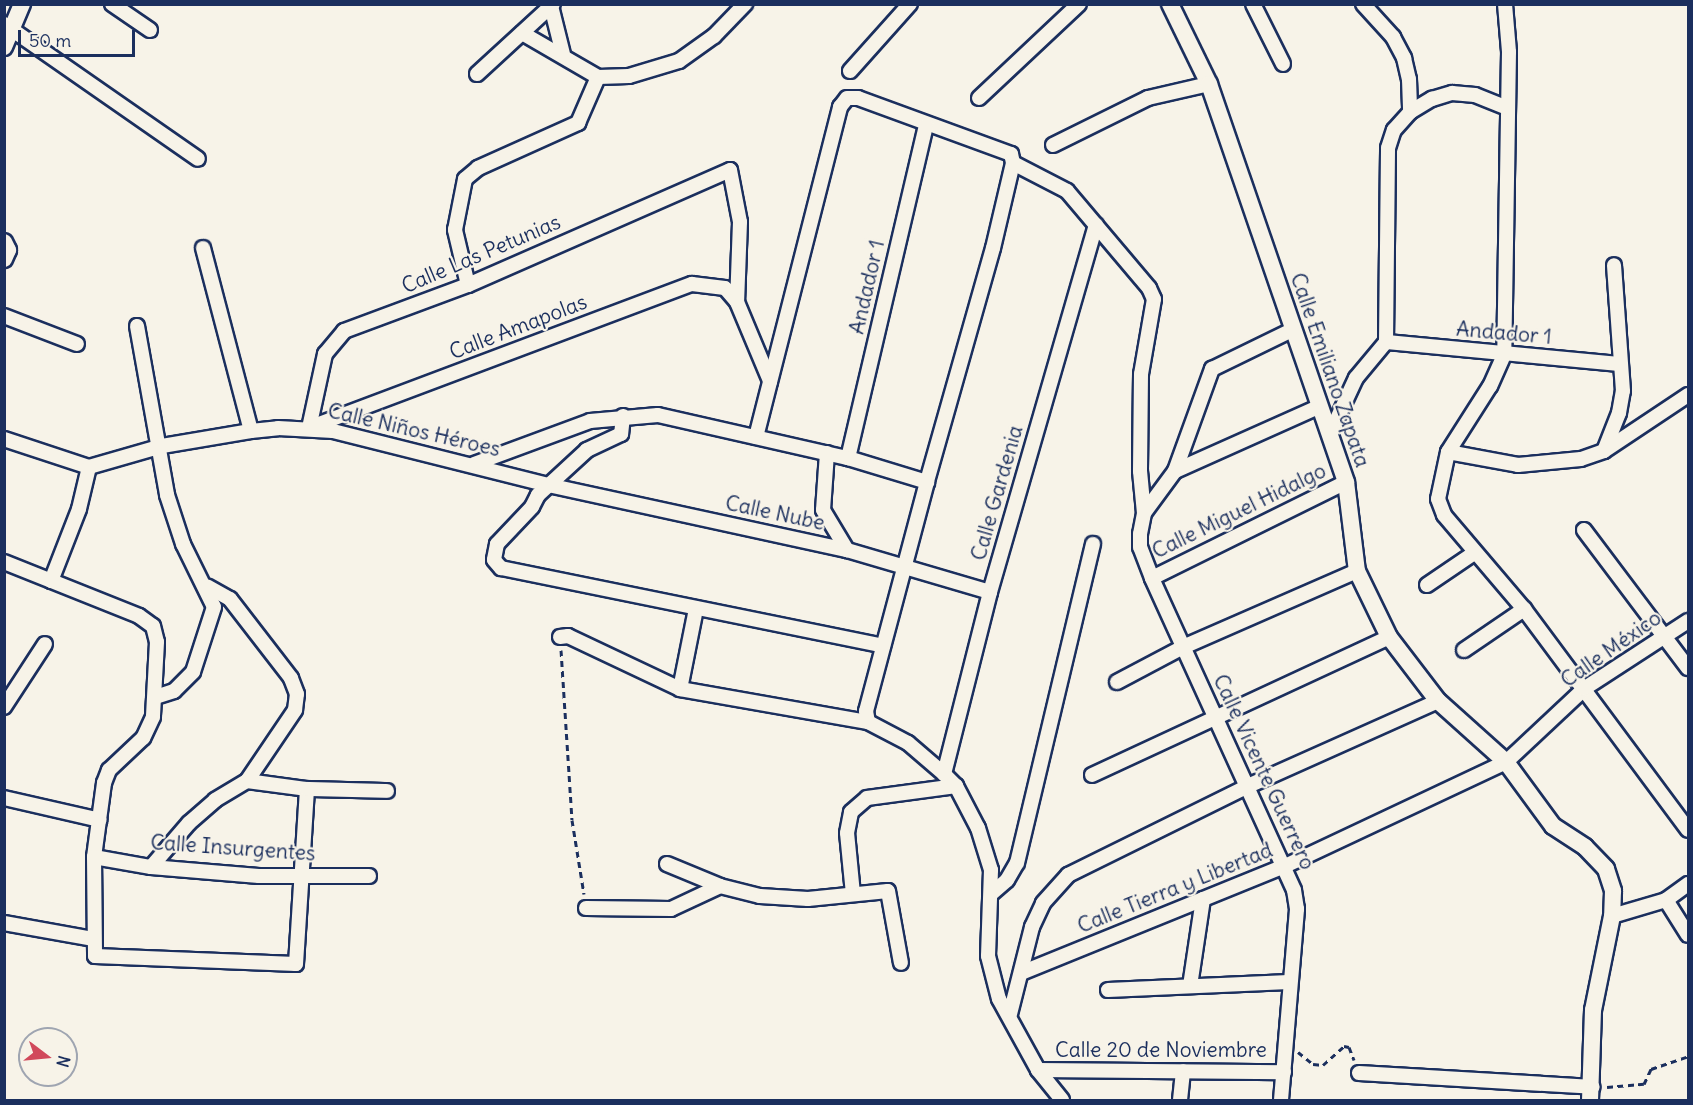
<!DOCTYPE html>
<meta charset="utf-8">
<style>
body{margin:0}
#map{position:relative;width:1693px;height:1105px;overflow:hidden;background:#f7f3e8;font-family:Delius,sans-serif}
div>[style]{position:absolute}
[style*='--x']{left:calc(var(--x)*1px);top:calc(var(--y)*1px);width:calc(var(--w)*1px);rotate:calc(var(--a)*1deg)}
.path>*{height:3px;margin-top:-1.5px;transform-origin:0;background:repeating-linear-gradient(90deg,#1b2f5e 0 6px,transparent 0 10.5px)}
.roads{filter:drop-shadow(2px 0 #1b2f5e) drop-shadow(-2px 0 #1b2f5e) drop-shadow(0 2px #1b2f5e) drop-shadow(0 -2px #1b2f5e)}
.minor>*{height:14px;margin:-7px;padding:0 7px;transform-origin:7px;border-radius:7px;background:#f7f3e8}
.tertiary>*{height:16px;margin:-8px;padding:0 8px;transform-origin:8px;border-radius:8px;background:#f7f3e8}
span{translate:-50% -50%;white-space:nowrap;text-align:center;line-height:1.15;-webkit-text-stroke:4.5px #f7f3e8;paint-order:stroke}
.street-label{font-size:21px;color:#1b2f5e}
.frame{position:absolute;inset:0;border:6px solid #1b2f5e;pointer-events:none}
.north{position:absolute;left:18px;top:1027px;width:60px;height:60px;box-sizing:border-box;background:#f7f3e8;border:2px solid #9fa5b1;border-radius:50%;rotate:106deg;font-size:16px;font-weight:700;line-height:24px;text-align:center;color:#1b2f5e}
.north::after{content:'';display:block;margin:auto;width:21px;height:27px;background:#d1495b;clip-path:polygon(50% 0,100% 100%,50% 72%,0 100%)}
.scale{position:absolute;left:18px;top:30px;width:117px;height:27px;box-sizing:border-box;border:3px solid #1b2f5e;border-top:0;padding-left:8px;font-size:18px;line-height:21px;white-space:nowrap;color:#1b2f5e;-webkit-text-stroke:4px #f7f3e8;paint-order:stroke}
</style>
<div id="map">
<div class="path">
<i style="--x:561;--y:650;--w:170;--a:86.3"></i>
<i style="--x:572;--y:820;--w:75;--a:80.8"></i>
<i style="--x:1298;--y:1052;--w:19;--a:39"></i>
<i style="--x:1313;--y:1064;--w:10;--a:6"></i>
<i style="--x:1323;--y:1065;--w:28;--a:-42"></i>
<i style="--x:1344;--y:1046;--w:5;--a:11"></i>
<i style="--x:1349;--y:1047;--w:14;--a:69"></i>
<i style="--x:1607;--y:1087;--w:37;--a:-5"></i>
<i style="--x:1644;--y:1084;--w:17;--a:-65"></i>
<i style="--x:1651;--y:1069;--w:39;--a:-19"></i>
</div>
<div class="roads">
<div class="minor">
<i style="--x:112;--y:4;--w:46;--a:34.4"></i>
<i style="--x:1253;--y:4;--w:67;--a:63.4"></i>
<i style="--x:1363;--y:4;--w:45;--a:47.7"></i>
<i style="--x:1393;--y:37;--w:24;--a:62"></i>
<i style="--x:1404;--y:58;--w:22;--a:77"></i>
<i style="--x:1409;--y:79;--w:33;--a:88"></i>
<i style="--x:1505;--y:4;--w:48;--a:85.2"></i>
<i style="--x:1509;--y:52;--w:303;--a:90.9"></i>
<i style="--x:1504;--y:355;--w:34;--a:114"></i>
<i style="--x:1490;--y:386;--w:78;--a:122.5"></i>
<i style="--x:1448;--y:452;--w:48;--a:102"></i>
<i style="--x:1438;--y:499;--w:17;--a:69"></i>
<i style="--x:1444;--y:515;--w:123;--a:49.6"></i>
<i style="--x:1524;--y:609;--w:275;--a:53.4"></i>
<i style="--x:551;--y:6;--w:49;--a:76"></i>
<i style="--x:4;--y:24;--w:236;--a:34.8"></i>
<i style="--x:522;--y:33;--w:88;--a:30.1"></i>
<i style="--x:850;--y:71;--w:90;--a:-48.2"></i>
<i style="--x:477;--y:74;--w:103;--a:-42.6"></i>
<i style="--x:979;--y:98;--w:137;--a:-43.2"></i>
<i style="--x:1053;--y:145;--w:106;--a:-26.3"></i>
<i style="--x:1148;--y:98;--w:63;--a:-12.9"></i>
<i style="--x:1013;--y:163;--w:61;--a:27.4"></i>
<i style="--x:1067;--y:191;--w:127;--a:49.8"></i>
<i style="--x:1149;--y:288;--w:12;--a:66"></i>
<i style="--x:1154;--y:299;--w:76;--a:99.8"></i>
<i style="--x:1141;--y:374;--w:97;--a:90.6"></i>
<i style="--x:1140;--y:471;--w:42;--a:84.6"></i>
<i style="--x:203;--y:248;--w:189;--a:75.3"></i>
<i style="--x:468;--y:285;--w:57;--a:-103.3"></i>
<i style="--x:455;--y:230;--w:52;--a:-78.9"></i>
<i style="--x:465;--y:179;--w:17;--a:-40"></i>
<i style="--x:478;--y:168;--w:110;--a:-24.2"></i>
<i style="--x:578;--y:123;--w:50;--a:-66.5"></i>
<i style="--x:598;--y:77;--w:31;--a:-2"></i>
<i style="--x:629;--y:76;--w:52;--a:-16.7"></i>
<i style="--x:679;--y:61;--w:43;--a:-35.5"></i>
<i style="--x:714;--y:36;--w:45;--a:-45.9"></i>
<i style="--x:4;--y:316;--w:78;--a:21"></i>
<i style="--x:137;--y:326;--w:172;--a:79.9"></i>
<i style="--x:167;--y:495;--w:52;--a:71.9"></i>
<i style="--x:183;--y:544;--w:70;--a:63.8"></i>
<i style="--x:214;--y:607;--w:68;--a:107.9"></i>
<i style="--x:193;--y:672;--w:27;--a:135"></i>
<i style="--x:174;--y:691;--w:19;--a:162"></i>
<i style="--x:1386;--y:342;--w:235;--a:5.4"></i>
<i style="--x:623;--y:416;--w:18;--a:96"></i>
<i style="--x:621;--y:434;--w:38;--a:155"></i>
<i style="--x:587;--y:450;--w:67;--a:137.4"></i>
<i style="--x:538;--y:495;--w:13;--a:117"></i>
<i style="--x:532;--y:507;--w:51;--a:133.4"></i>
<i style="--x:497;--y:544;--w:16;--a:101"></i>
<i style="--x:494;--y:560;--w:11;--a:49"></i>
<i style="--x:501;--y:568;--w:390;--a:11.5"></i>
<i style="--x:311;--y:427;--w:407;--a:-20.6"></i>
<i style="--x:692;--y:284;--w:33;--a:7"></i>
<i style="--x:725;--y:288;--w:18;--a:49"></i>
<i style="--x:309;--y:428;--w:76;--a:-77.8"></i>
<i style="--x:325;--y:354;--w:30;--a:-50"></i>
<i style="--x:344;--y:331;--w:132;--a:-20.4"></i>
<i style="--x:468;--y:285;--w:286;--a:-23.7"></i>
<i style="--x:730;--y:170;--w:53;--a:79.1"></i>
<i style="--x:740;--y:222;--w:80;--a:92.1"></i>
<i style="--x:737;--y:302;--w:86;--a:67.3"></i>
<i style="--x:1330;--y:434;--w:62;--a:-65.1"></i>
<i style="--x:1356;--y:378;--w:47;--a:-50.2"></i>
<i style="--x:1386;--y:342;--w:194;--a:-89.4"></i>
<i style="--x:1388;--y:148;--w:19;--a:-72"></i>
<i style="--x:1394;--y:130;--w:24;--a:-48"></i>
<i style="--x:1410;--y:112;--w:26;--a:-31"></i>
<i style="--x:1432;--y:99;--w:21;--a:-17"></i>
<i style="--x:1452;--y:93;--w:23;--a:5"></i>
<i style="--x:1475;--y:95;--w:35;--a:22"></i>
<i style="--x:756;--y:437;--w:341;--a:-75.7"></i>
<i style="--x:840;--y:107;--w:11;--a:-52"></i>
<i style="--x:847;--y:98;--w:11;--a:0"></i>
<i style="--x:858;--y:98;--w:163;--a:20.1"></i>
<i style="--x:1011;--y:154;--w:9;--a:77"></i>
<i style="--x:1013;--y:163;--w:87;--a:103.2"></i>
<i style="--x:993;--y:248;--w:243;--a:105.8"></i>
<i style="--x:927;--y:482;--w:237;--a:104.9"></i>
<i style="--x:866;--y:711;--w:11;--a:80"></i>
<i style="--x:4;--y:439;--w:89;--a:18.2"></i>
<i style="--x:89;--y:467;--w:76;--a:-16"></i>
<i style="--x:162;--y:446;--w:90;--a:-9.6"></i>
<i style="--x:251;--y:431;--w:27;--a:-6"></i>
<i style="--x:278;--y:428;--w:55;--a:3.1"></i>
<i style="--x:333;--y:431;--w:222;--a:14.1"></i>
<i style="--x:548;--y:485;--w:306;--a:12.3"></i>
<i style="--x:847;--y:550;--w:149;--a:16.4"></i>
<i style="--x:1604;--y:451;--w:41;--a:-68.5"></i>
<i style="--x:1619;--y:413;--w:22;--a:-80"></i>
<i style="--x:1623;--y:391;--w:126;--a:-94.1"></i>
<i style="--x:1448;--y:452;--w:71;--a:10.5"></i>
<i style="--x:1518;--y:465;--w:63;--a:-5.4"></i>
<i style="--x:1581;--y:459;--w:24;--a:-19"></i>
<i style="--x:1604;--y:451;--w:101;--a:-33.7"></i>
<i style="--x:827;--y:453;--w:57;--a:94"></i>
<i style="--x:823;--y:510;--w:47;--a:59"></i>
<i style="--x:848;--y:458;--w:342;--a:-76.8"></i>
<i style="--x:474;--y:464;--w:124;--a:-20.3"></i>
<i style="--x:590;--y:421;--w:68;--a:-5"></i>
<i style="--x:658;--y:415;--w:195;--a:12.8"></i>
<i style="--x:848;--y:458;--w:83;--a:16.9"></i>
<i style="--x:1175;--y:471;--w:159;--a:-24.1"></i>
<i style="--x:1584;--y:530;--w:173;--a:53"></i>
<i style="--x:4;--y:562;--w:145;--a:21.8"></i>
<i style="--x:139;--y:616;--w:17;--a:36"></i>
<i style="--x:153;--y:626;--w:16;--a:76"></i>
<i style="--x:157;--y:642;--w:75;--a:93.1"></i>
<i style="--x:153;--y:717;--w:23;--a:115"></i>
<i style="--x:143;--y:738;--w:47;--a:136.7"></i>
<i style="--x:109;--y:770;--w:14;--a:111"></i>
<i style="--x:104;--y:783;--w:75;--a:97.7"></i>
<i style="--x:94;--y:857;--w:99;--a:89.4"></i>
<i style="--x:95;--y:956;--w:201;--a:2.3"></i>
<i style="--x:296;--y:964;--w:175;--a:-86.4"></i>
<i style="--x:1152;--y:578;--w:216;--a:-26.3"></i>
<i style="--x:51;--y:581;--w:77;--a:-68.7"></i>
<i style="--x:79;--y:509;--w:43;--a:-76.6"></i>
<i style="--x:1427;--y:585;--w:57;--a:-34.2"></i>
<i style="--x:560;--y:637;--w:8;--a:-7"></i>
<i style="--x:568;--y:636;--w:124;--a:25.3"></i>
<i style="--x:680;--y:689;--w:191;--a:10"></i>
<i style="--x:868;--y:722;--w:45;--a:27.7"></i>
<i style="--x:908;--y:743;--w:48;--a:40.7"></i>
<i style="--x:944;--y:774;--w:17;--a:45"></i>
<i style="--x:956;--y:786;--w:47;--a:62.4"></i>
<i style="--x:978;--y:828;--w:44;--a:72.8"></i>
<i style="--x:991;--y:870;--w:86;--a:92"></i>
<i style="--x:988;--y:956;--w:44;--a:75.7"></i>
<i style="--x:999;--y:999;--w:81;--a:61.2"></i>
<i style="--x:1038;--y:1070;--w:38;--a:51"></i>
<i style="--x:1464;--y:650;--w:73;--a:-34.3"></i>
<i style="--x:1117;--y:682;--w:75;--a:-27.9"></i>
<i style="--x:1183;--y:647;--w:190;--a:-23.6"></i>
<i style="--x:680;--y:689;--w:82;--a:-78.7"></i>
<i style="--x:4;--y:707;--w:75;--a:-56.9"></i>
<i style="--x:944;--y:774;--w:188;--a:-75.8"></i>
<i style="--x:990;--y:592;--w:382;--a:-73.9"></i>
<i style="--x:1092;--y:775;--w:327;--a:-24.9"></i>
<i style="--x:247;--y:781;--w:61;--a:7.6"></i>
<i style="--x:307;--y:789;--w:80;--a:1.4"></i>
<i style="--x:4;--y:798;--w:98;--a:12.9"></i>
<i style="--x:94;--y:857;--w:58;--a:10"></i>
<i style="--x:151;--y:867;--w:108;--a:4.8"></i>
<i style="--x:259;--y:876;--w:110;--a:0"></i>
<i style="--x:667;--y:864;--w:57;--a:22.5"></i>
<i style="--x:720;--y:886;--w:41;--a:14"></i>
<i style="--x:760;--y:896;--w:48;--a:3.6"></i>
<i style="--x:808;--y:899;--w:80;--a:-5.7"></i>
<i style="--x:888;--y:891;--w:73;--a:79.8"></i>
<i style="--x:151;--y:867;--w:58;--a:-49.2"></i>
<i style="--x:189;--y:823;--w:35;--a:-41"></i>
<i style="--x:215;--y:800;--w:37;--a:-31"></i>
<i style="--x:247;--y:781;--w:86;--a:-55.9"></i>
<i style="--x:295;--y:710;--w:16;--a:-83"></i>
<i style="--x:297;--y:694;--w:17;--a:-111"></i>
<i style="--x:291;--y:678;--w:100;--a:-127.7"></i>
<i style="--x:230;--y:599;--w:26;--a:-151"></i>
<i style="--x:853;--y:894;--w:61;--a:-95.6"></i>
<i style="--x:847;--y:833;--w:21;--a:-79"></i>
<i style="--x:851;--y:812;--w:21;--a:-41"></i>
<i style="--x:867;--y:798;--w:90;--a:-7.7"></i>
<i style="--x:991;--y:894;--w:21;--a:-41"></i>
<i style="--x:1007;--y:880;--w:20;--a:-60"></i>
<i style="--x:1017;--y:863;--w:328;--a:-76.6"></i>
<i style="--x:1666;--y:900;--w:41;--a:57.8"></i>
<i style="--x:586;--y:908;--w:85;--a:0.7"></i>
<i style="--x:671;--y:909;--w:54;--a:-25.1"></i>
<i style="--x:1612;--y:916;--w:56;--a:-16.5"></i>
<i style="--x:1666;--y:900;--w:27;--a:-36"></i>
<i style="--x:4;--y:923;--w:90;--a:10.2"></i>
<i style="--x:1021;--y:973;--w:285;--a:-22.1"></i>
<i style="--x:1285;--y:866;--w:244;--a:-25.2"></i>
<i style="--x:1506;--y:762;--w:108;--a:-43.1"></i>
<i style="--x:1585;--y:688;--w:123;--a:-33"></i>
<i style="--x:1190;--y:986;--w:88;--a:-81.5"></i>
<i style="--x:1108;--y:990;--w:181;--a:-2.5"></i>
<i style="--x:1010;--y:1014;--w:90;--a:-75.8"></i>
<i style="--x:1032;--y:927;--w:26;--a:-65"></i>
<i style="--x:1043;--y:903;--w:38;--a:-48"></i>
<i style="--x:1068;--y:875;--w:201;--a:-26.3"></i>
<i style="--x:1248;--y:786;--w:208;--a:-24.1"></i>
<i style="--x:1038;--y:1070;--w:246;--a:0.5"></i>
<i style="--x:1359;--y:1073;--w:234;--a:3.4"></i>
<i style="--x:1180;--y:1100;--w:29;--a:-84"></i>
<i style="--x:1281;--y:1100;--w:192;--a:-85.2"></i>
<i style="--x:1297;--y:909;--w:19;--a:-99"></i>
<i style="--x:1294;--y:890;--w:343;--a:-114.5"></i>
<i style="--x:1152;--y:578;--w:33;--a:-111"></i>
<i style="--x:1140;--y:547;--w:13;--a:-90"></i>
<i style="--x:1140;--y:534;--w:21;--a:-79"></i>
<i style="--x:1144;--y:513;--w:52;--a:-53.6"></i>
<i style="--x:1175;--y:471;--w:109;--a:-70.1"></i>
<i style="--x:1212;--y:369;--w:89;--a:-26"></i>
</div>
<div class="tertiary">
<i style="--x:1170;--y:4;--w:89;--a:64"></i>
<i style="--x:1209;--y:84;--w:421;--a:71"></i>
<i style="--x:1346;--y:482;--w:90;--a:83"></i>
<i style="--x:1357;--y:571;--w:73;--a:64.1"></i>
<i style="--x:1389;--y:637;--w:81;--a:52.6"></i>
<i style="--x:1438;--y:701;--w:91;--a:41.9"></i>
<i style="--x:1506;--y:762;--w:79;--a:53.7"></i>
<i style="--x:1553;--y:826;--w:38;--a:33"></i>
<i style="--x:1585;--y:847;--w:30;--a:46"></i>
<i style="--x:1606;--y:869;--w:23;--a:72"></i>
<i style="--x:1613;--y:891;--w:25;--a:92"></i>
<i style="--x:1612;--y:916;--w:96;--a:101.4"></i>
<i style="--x:1593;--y:1010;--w:90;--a:91.9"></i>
<i style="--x:4;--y:47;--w:47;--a:-67.3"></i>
<i style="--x:4;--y:242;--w:9;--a:63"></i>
<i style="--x:8;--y:250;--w:10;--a:114"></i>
</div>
</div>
<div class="street-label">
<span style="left:481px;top:254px;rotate:-23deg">Calle Las Petunias</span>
<span style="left:867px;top:287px;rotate:-77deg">Andador 1</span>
<span style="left:518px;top:327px;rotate:-21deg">Calle Amapolas</span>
<span style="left:1504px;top:333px;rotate:5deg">Andador 1</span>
<span style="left:1330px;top:370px;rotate:71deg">Calle Emiliano Zapata</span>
<span style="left:414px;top:430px;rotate:13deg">Calle Niños Héroes</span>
<span style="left:997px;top:493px;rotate:-74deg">Calle Gardenia</span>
<span style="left:1239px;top:511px;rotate:-26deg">Calle Miguel Hidalgo</span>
<span style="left:775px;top:513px;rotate:12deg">Calle Nube</span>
<span style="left:1611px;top:649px;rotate:-35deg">Calle México</span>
<span style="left:1264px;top:772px;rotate:65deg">Calle Vicente Guerrero</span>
<span style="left:233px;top:848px;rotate:4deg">Calle Insurgentes</span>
<span style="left:1175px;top:888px;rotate:-22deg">Calle Tierra y Libertad</span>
<span style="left:1161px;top:1050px">Calle 20 de Noviembre</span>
</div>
<div class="frame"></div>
<div class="north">N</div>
<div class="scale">50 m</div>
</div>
